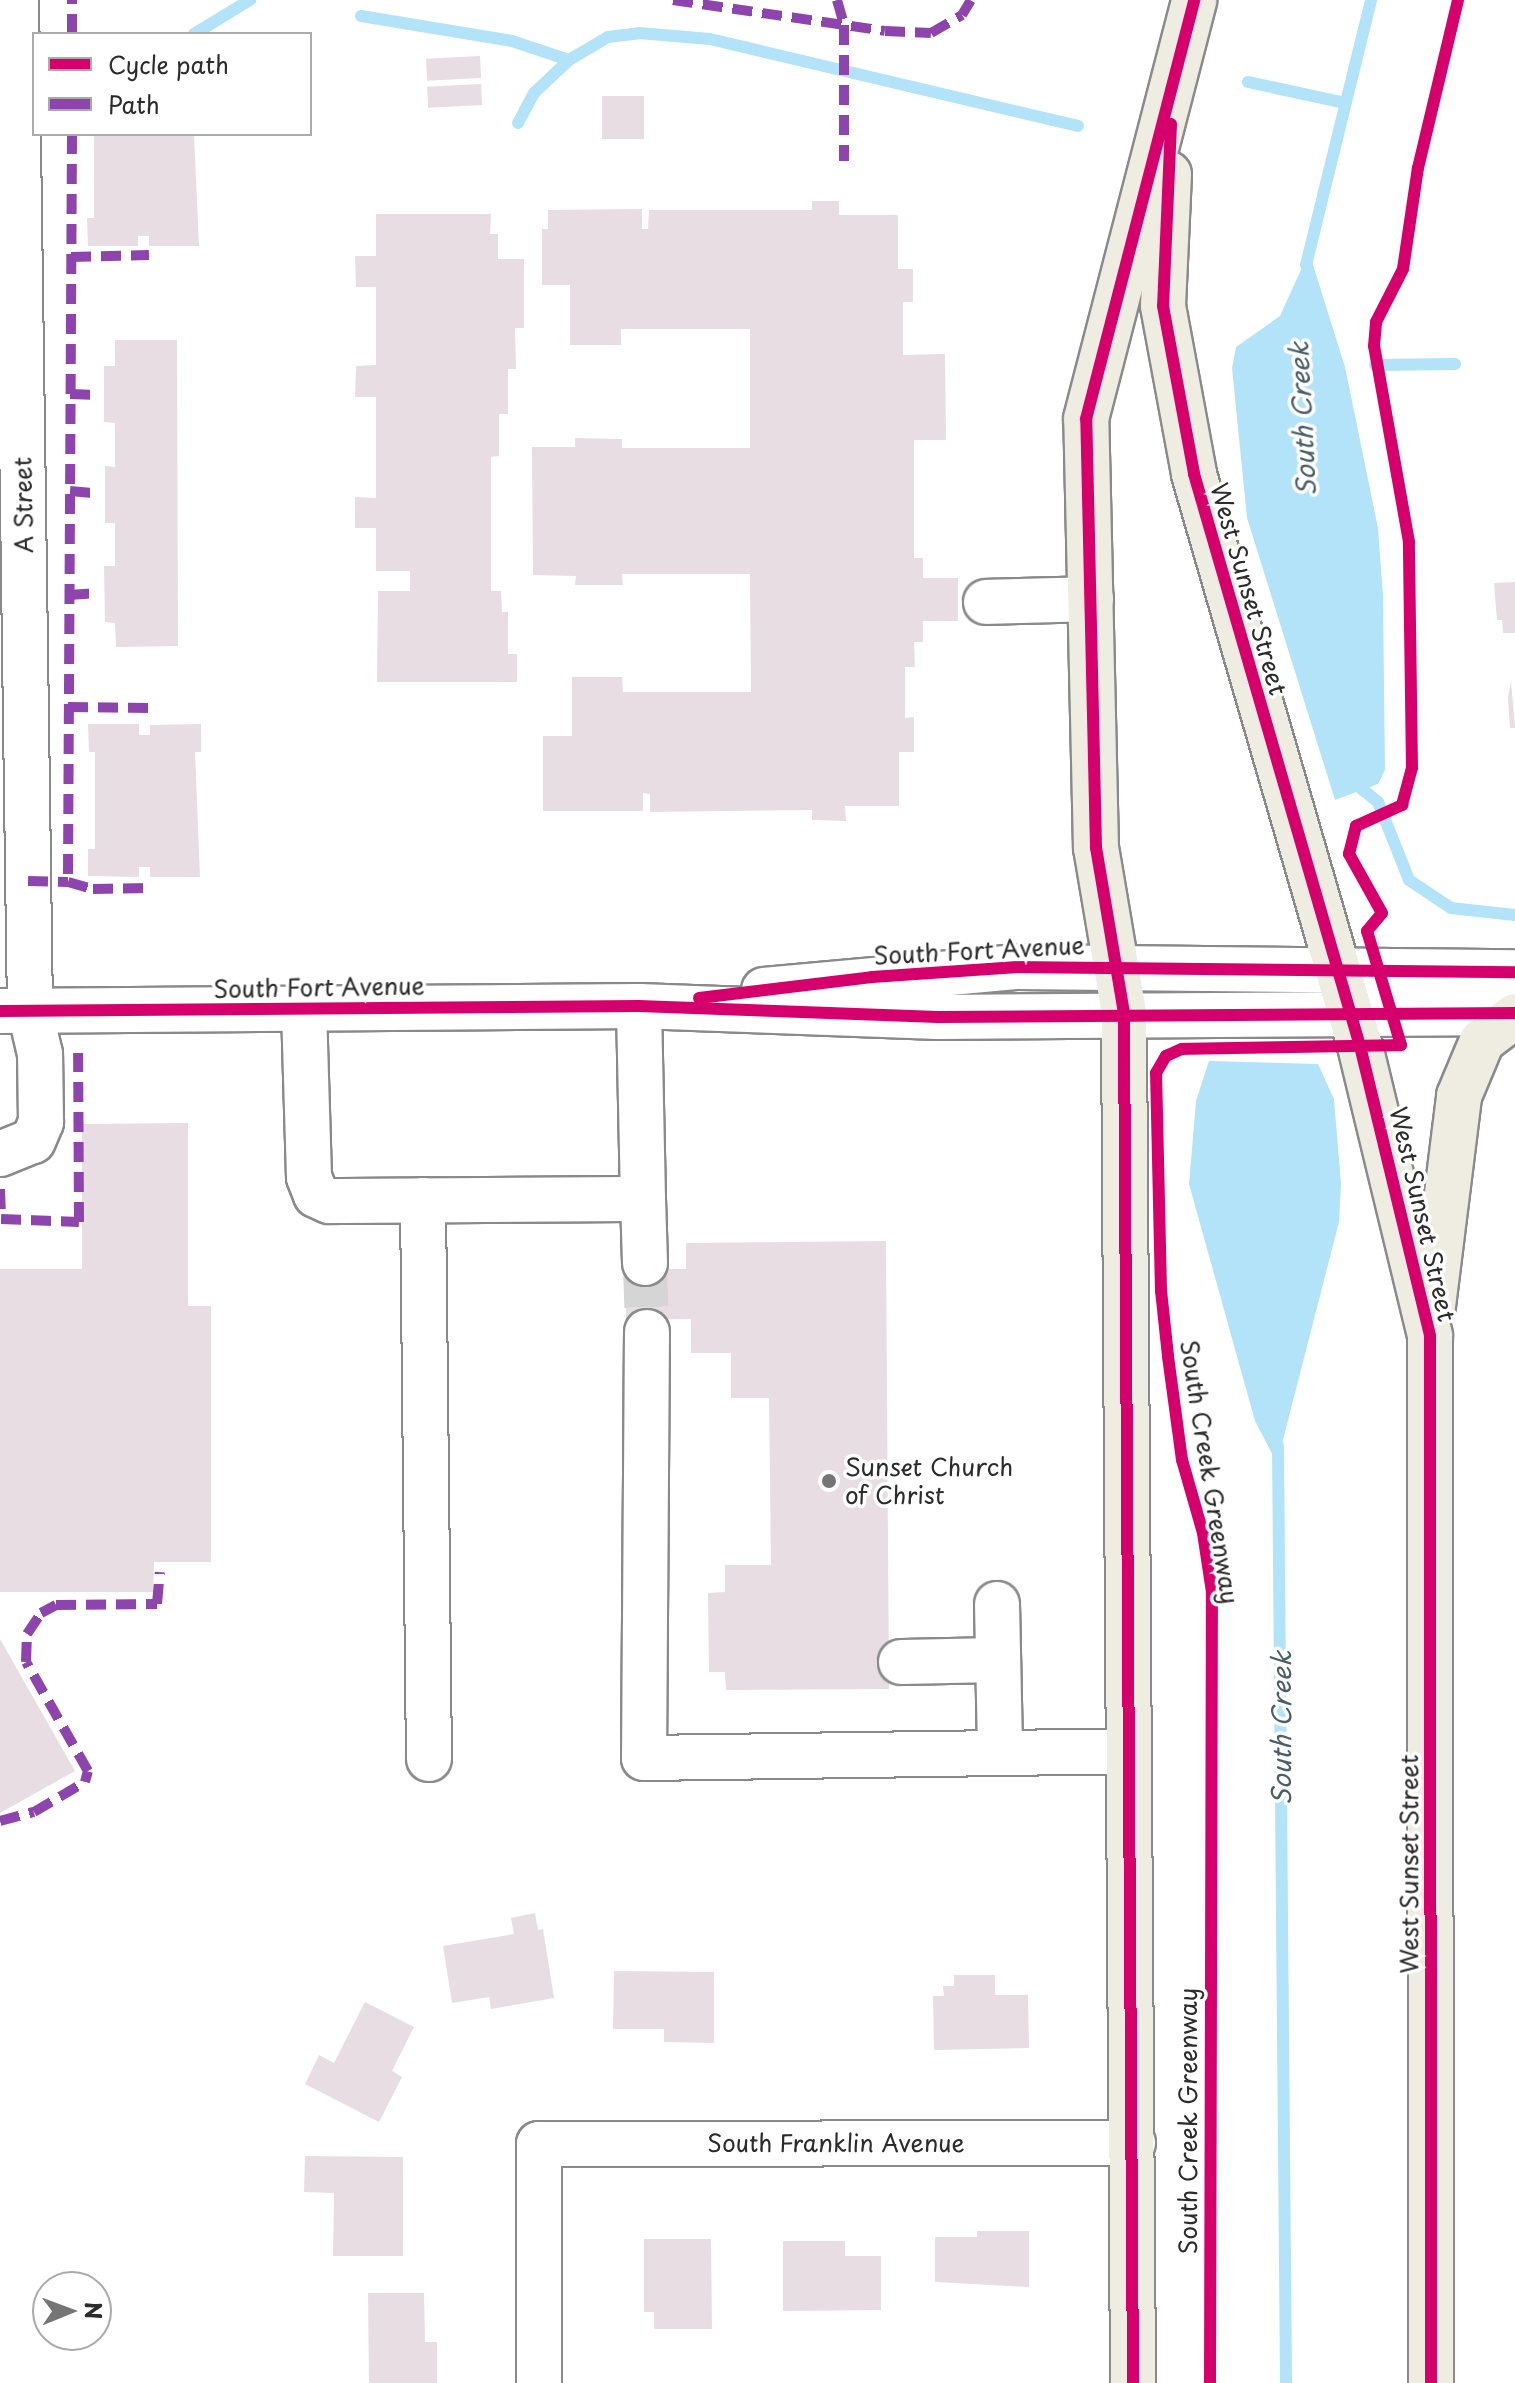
<!DOCTYPE html>
<style>
body{margin:0}
#map{position:relative;width:1515px;height:2383px;overflow:hidden;background:#fff;font-family:"Playpen Sans",sans-serif}
div>[style]{position:absolute}
[style*='--x']{left:calc(var(--x)*1px);top:calc(var(--y)*1px);width:calc(var(--w)*1px);rotate:calc(var(--a)*1deg)}
.water>*{inset:0;background:#b3e3f8}
.stream>*{height:12px;margin:-6px;padding:0 6px;transform-origin:6px;border-radius:6px;background:#b3e3f8}
.building>*{inset:0;background:#e7dde2;transform-origin:0 0}
.minor-tunnel>*{height:44px;margin-top:-22px;transform-origin:0;background:repeating-linear-gradient(90deg,#d5d5d5 0 44px,transparent 0 66px)}
.roads{filter:drop-shadow(2px 0 #8a8a8a) drop-shadow(-2px 0 #8a8a8a) drop-shadow(0 2px #8a8a8a) drop-shadow(0 -2px #8a8a8a)}
.minor>*{height:44px;margin:-22px;padding:0 22px;transform-origin:22px;border-radius:22px;background:#fff}
.major>*{height:44px;margin:-22px;padding:0 22px;transform-origin:22px;border-radius:22px;background:#efede1}
.quiet>*{height:10px;margin-top:-5px;transform-origin:0;background:repeating-linear-gradient(90deg,#8e44ad 0 20px,transparent 0 30px)}
.cycleway>*{height:12px;margin:-6px;padding:0 6px;transform-origin:6px;border-radius:6px;background:#d6006c}
.dots>*{width:22px;height:22px;translate:-50% -50%;box-sizing:border-box;border:4px solid #fff;border-radius:50%}
span{translate:-50% -50%;white-space:nowrap;text-align:center;line-height:1.15;-webkit-text-stroke:7px #fff;paint-order:stroke}
.street-label{font-size:24px;color:#2b2b2b}
.poi-label{font-size:24px;color:#2b2b2b}
.left{translate:0 -50%;text-align:left}
.water-label{font-size:26px;color:#4a5f68;font-style:italic}
.legend{position:absolute;left:32px;top:32px;width:280px;height:104px;box-sizing:border-box;background:#fff;border:2px solid #aaa;margin:0;padding:10px 14px;list-style:none;font-size:24px;color:#2b2b2b}
.legend li{display:flex;align-items:center;gap:16px;height:40px}
.legend b{width:40px;border:2px solid #aaa}
.north{position:absolute;left:32px;top:2271px;width:80px;height:80px;box-sizing:border-box;background:#fff;border:2px solid #aaa;border-radius:50%;rotate:89deg;font-size:22px;font-weight:700;line-height:32px;text-align:center;color:#2b2b2b}
.north::after{content:'';display:block;margin:auto;width:28px;height:36px;background:#757575;clip-path:polygon(50% 0,100% 100%,50% 72%,0 100%)}
</style>
<div id="map">
<div class="water">
<i style="clip-path:polygon(1309px 252px,1345px 367px,1378px 528px,1383px 596px,1385px 770px,1378px 784px,1335px 800px,1247px 518px,1232px 368px,1236px 347px,1280px 316px)"></i>
<i style="clip-path:polygon(1209px 1061px,1318px 1064px,1334px 1099px,1341px 1184px,1339px 1222px,1277px 1463px,1255px 1421px,1189px 1184px,1196px 1101px)"></i>
</div>
<div class="stream">
<i style="--x:361;--y:16;--w:153;--a:9.4"></i>
<i style="--x:512;--y:41;--w:60;--a:18.4"></i>
<i style="--x:569;--y:60;--w:45;--a:-30.5"></i>
<i style="--x:608;--y:37;--w:31;--a:-7"></i>
<i style="--x:639;--y:33;--w:71;--a:4.8"></i>
<i style="--x:710;--y:39;--w:378;--a:13.3"></i>
<i style="--x:194;--y:34;--w:66;--a:-31.3"></i>
<i style="--x:1248;--y:82;--w:99;--a:12.2"></i>
<i style="--x:518;--y:123;--w:34;--a:-62"></i>
<i style="--x:534;--y:93;--w:48;--a:-43.3"></i>
<i style="--x:1306;--y:265;--w:273;--a:-76.2"></i>
<i style="--x:1375;--y:365;--w:80;--a:-0.7"></i>
<i style="--x:1352;--y:781;--w:33;--a:39"></i>
<i style="--x:1378;--y:802;--w:84;--a:68.3"></i>
<i style="--x:1409;--y:880;--w:50;--a:33.7"></i>
<i style="--x:1451;--y:908;--w:64;--a:6.2"></i>
<i style="--x:1278;--y:1446;--w:937;--a:89.51"></i>
</div>
<div class="building">
<i style="left:480px;top:56px;width:22px;height:54px;rotate:87deg"></i>
<i style="left:481px;top:84px;width:21px;height:54px;rotate:87deg"></i>
<i style="left:602px;top:96px;width:42px;height:43px"></i>
<i style="clip-path:polygon(94px 134px,194px 134px,199px 246px,149px 246px,149px 236px,138px 236px,138px 246px,88px 246px,87px 218px,94px 218px)"></i>
<i style="clip-path:polygon(812px 201px,839px 201px,839px 215px,898px 215px,898px 269px,913px 269px,913px 302px,903px 302px,903px 355px,945px 354px,946px 440px,914px 440px,914px 558px,923px 558px,923px 578px,958px 578px,958px 621px,923px 621px,923px 642px,914px 642px,915px 667px,905px 667px,905px 718px,914px 717px,914px 752px,899px 752px,899px 806px,845px 806px,846px 821px,812px 820px,812px 810px,650px 812px,650px 794px,643px 793px,643px 811px,543px 811px,543px 736px,572px 736px,572px 677px,622px 677px,623px 692px,751px 692px,750px 574px,622px 574px,623px 585px,575px 585px,576px 576px,533px 575px,532px 447px,575px 447px,575px 438px,622px 439px,622px 448px,750px 448px,750px 329px,621px 329px,621px 345px,570px 345px,570px 285px,542px 285px,542px 229px,548px 229px,548px 210px,642px 209px,642px 229px,648px 229px,649px 210px,812px 210px)"></i>
<i style="clip-path:polygon(376px 214px,491px 214px,490px 234px,498px 234px,498px 259px,524px 259px,524px 328px,515px 328px,516px 369px,508px 369px,508px 414px,499px 414px,499px 456px,491px 457px,491px 591px,501px 591px,502px 612px,508px 612px,508px 654px,517px 654px,517px 682px,377px 682px,378px 591px,410px 591px,410px 571px,376px 571px,376px 528px,355px 528px,355px 497px,376px 498px,376px 397px,355px 397px,356px 366px,376px 365px,376px 287px,356px 287px,355px 256px,376px 256px)"></i>
<i style="clip-path:polygon(115px 340px,177px 340px,178px 646px,116px 647px,115px 623px,105px 622px,104px 566px,115px 566px,115px 523px,105px 523px,105px 466px,115px 467px,115px 423px,104px 422px,104px 366px,115px 366px)"></i>
<i style="clip-path:polygon(1515px 582px,1515px 633px,1503px 633px,1502px 620px,1497px 620px,1494px 583px)"></i>
<i style="clip-path:polygon(1511px 681px,1515px 728px,1510px 728px,1508px 698px)"></i>
<i style="clip-path:polygon(88px 724px,139px 724px,139px 735px,150px 735px,150px 725px,201px 724px,201px 752px,195px 752px,200px 877px,150px 877px,150px 867px,139px 867px,139px 877px,88px 876px,88px 849px,95px 849px,95px 752px,89px 752px)"></i>
<i style="clip-path:polygon(188px 1123px,188px 1306px,211px 1306px,211px 1562px,154px 1562px,153px 1592px,0 1592px,0 1269px,82px 1269px,82px 1124px)"></i>
<i style="clip-path:polygon(886px 1241px,889px 1689px,726px 1690px,725px 1672px,709px 1672px,708px 1593px,725px 1592px,725px 1565px,771px 1565px,769px 1398px,731px 1398px,731px 1353px,691px 1353px,691px 1319px,626px 1320px,626px 1269px,686px 1269px,686px 1243px)"></i>
<i style="clip-path:polygon(0 1639px,75px 1771px,0 1813px)"></i>
<i style="clip-path:polygon(535px 1913px,538px 1930px,543px 1929px,554px 1998px,491px 2009px,489px 1997px,452px 2003px,443px 1946px,514px 1934px,511px 1918px)"></i>
<i style="clip-path:polygon(614px 1971px,714px 1972px,714px 2043px,664px 2042px,664px 2029px,613px 2029px)"></i>
<i style="clip-path:polygon(954px 1975px,995px 1975px,995px 1995px,1028px 1995px,1029px 2048px,934px 2050px,933px 1996px,944px 1996px,943px 1986px,954px 1986px)"></i>
<i style="clip-path:polygon(365px 2002px,414px 2027px,392px 2071px,402px 2077px,379px 2122px,305px 2084px,319px 2055px,334px 2063px)"></i>
<i style="clip-path:polygon(305px 2156px,403px 2157px,403px 2256px,333px 2256px,334px 2193px,304px 2192px)"></i>
<i style="clip-path:polygon(977px 2231px,1029px 2231px,1029px 2287px,935px 2282px,935px 2237px,977px 2237px)"></i>
<i style="clip-path:polygon(644px 2239px,711px 2239px,712px 2329px,654px 2329px,654px 2312px,644px 2312px)"></i>
<i style="clip-path:polygon(783px 2241px,845px 2241px,845px 2256px,881px 2256px,881px 2310px,783px 2311px)"></i>
<i style="clip-path:polygon(368px 2293px,424px 2293px,425px 2342px,437px 2342px,437px 2383px,369px 2383px)"></i>
</div>
<div class="minor-tunnel">
<i style="--x:645;--y:1263;--w:69;--a:88.3"></i>
</div>
<div class="roads">
<div class="minor">
<i style="--x:986;--y:602;--w:105;--a:-1.6"></i>
<i style="--x:764;--y:990;--w:255;--a:-5.2"></i>
<i style="--x:1018;--y:967;--w:497;--a:0.6"></i>
<i style="--x:304;--y:1009;--w:168;--a:88.3"></i>
<i style="--x:309;--y:1177;--w:19;--a:69"></i>
<i style="--x:316;--y:1195;--w:14;--a:25"></i>
<i style="--x:329;--y:1201;--w:314;--a:-0.4"></i>
<i style="--x:643;--y:1199;--w:193;--a:-91.2"></i>
<i style="--x:0;--y:1011;--w:639;--a:-0.45"></i>
<i style="--x:639;--y:1006;--w:299;--a:2.1"></i>
<i style="--x:938;--y:1017;--w:577;--a:-0.4"></i>
<i style="--x:0;--y:1154;--w:35;--a:-22"></i>
<i style="--x:33;--y:1141;--w:21;--a:-67"></i>
<i style="--x:41;--y:1122;--w:68;--a:-90.8"></i>
<i style="--x:40;--y:1054;--w:44;--a:-103.1"></i>
<i style="--x:30;--y:1011;--w:1011;--a:-90.79"></i>
<i style="--x:643;--y:1199;--w:64;--a:88.2"></i>
<i style="--x:423;--y:1200;--w:559;--a:89.39"></i>
<i style="--x:647;--y:1332;--w:426;--a:90.4"></i>
<i style="--x:644;--y:1758;--w:484;--a:-0.8"></i>
<i style="--x:997;--y:1604;--w:146;--a:88.8"></i>
<i style="--x:901;--y:1662;--w:97;--a:-1.2"></i>
<i style="--x:539;--y:2383;--w:239;--a:-90"></i>
<i style="--x:539;--y:2144;--w:594;--a:-0.1"></i>
</div>
<div class="major">
<i style="--x:1169;--y:174;--w:132;--a:92.6"></i>
<i style="--x:1163;--y:306;--w:171;--a:79.5"></i>
<i style="--x:1194;--y:474;--w:596;--a:73.82"></i>
<i style="--x:1360;--y:1046;--w:298;--a:76.4"></i>
<i style="--x:1430;--y:1336;--w:1047;--a:89.95"></i>
<i style="--x:1433;--y:1306;--w:212;--a:-82.9"></i>
<i style="--x:1459;--y:1096;--w:60;--a:-67.3"></i>
<i style="--x:1482;--y:1041;--w:41;--a:-37.1"></i>
<i style="--x:1133;--y:2383;--w:1370;--a:-90.38"></i>
<i style="--x:1124;--y:1013;--w:167;--a:-99.6"></i>
<i style="--x:1096;--y:848;--w:429;--a:-91.3"></i>
<i style="--x:1086;--y:419;--w:433;--a:-75.5"></i>
</div>
</div>
<div class="quiet">
<i style="--x:673;--y:0;--w:214;--a:8.3"></i>
<i style="--x:885;--y:31;--w:46;--a:2.5"></i>
<i style="--x:931;--y:33;--w:36;--a:-30"></i>
<i style="--x:962;--y:15;--w:17;--a:-59"></i>
<i style="--x:837;--y:0;--w:26;--a:74"></i>
<i style="--x:844;--y:25;--w:136;--a:90"></i>
<i style="--x:72;--y:34;--w:34;--a:-90"></i>
<i style="--x:72;--y:134;--w:748;--a:90.31"></i>
<i style="--x:68;--y:882;--w:26;--a:16"></i>
<i style="--x:93;--y:889;--w:57;--a:-1"></i>
<i style="--x:71;--y:257;--w:78;--a:-1.5"></i>
<i style="--x:70;--y:394;--w:27;--a:2"></i>
<i style="--x:70;--y:491;--w:25;--a:5"></i>
<i style="--x:69;--y:595;--w:29;--a:-4"></i>
<i style="--x:68;--y:707;--w:83;--a:0.7"></i>
<i style="--x:28;--y:881;--w:40;--a:1.4"></i>
<i style="--x:0;--y:1189;--w:30;--a:88"></i>
<i style="--x:1;--y:1219;--w:78;--a:2.2"></i>
<i style="--x:79;--y:1222;--w:169;--a:-90.3"></i>
<i style="--x:0;--y:1821;--w:35;--a:-15"></i>
<i style="--x:34;--y:1812;--w:59;--a:-30.5"></i>
<i style="--x:85;--y:1782;--w:11;--a:-75"></i>
<i style="--x:88;--y:1771;--w:125;--a:-119.6"></i>
<i style="--x:26;--y:1662;--w:28;--a:-88"></i>
<i style="--x:27;--y:1634;--w:25;--a:-56"></i>
<i style="--x:41;--y:1613;--w:17;--a:-28"></i>
<i style="--x:56;--y:1605;--w:101;--a:-0.6"></i>
<i style="--x:157;--y:1604;--w:32;--a:-85"></i>
</div>
<div class="cycleway">
<i style="--x:1171;--y:124;--w:182;--a:92.5"></i>
<i style="--x:1163;--y:306;--w:171;--a:79.5"></i>
<i style="--x:1194;--y:474;--w:596;--a:73.82"></i>
<i style="--x:1360;--y:1046;--w:298;--a:76.4"></i>
<i style="--x:1430;--y:1336;--w:1047;--a:89.95"></i>
<i style="--x:699;--y:998;--w:174;--a:-6.9"></i>
<i style="--x:872;--y:977;--w:146;--a:-3.9"></i>
<i style="--x:1018;--y:967;--w:497;--a:0.6"></i>
<i style="--x:0;--y:1011;--w:639;--a:-0.45"></i>
<i style="--x:639;--y:1006;--w:299;--a:2.1"></i>
<i style="--x:938;--y:1017;--w:577;--a:-0.4"></i>
<i style="--x:1133;--y:2383;--w:1370;--a:-90.38"></i>
<i style="--x:1124;--y:1013;--w:167;--a:-99.6"></i>
<i style="--x:1096;--y:848;--w:429;--a:-91.3"></i>
<i style="--x:1086;--y:419;--w:433;--a:-75.5"></i>
<i style="--x:1210;--y:2383;--w:791;--a:-89.86"></i>
<i style="--x:1212;--y:1592;--w:60;--a:-98.7"></i>
<i style="--x:1203;--y:1533;--w:76;--a:-106"></i>
<i style="--x:1182;--y:1460;--w:105;--a:-97.7"></i>
<i style="--x:1168;--y:1356;--w:65;--a:-96.1"></i>
<i style="--x:1161;--y:1291;--w:218;--a:-91.3"></i>
<i style="--x:1156;--y:1073;--w:20;--a:-60"></i>
<i style="--x:1166;--y:1056;--w:17;--a:-24"></i>
<i style="--x:1182;--y:1049;--w:219;--a:-1"></i>
<i style="--x:1401;--y:1045;--w:119;--a:-106.6"></i>
<i style="--x:1367;--y:931;--w:23;--a:-50"></i>
<i style="--x:1382;--y:913;--w:68;--a:-119.2"></i>
<i style="--x:1349;--y:854;--w:29;--a:-76"></i>
<i style="--x:1356;--y:826;--w:51;--a:-24.5"></i>
<i style="--x:1402;--y:805;--w:38;--a:-75"></i>
<i style="--x:1412;--y:768;--w:226;--a:-90.8"></i>
<i style="--x:1409;--y:542;--w:199;--a:-100.1"></i>
<i style="--x:1374;--y:346;--w:24;--a:-85"></i>
<i style="--x:1376;--y:322;--w:59;--a:-63"></i>
<i style="--x:1403;--y:269;--w:102;--a:-81.6"></i>
<i style="--x:1418;--y:168;--w:173;--a:-76.6"></i>
</div>
<div class="dots">
<i style="left:829px;top:1481px;background:#757575"></i>
</div>
<div class="street-label">
<span style="left:23px;top:505px;rotate:-91deg">A Street</span>
<span style="left:1249px;top:589px;rotate:74deg">West Sunset Street</span>
<span style="left:979px;top:950px;rotate:-3deg">South Fort Avenue</span>
<span style="left:319px;top:987px;rotate:-1deg">South Fort Avenue</span>
<span style="left:1423px;top:1214px;rotate:77deg">West Sunset Street</span>
<span style="left:1210px;top:1472px;rotate:81deg">South Creek Greenway</span>
<span style="left:1409px;top:1864px;rotate:-90deg">West Sunset Street</span>
<span style="left:1188px;top:2121px;rotate:-90deg">South Creek Greenway</span>
<span style="left:836px;top:2143px">South Franklin Avenue</span>
</div>
<div class="poi-label">
<span class="left" style="left:845px;top:1481px">Sunset Church<br>of Christ</span>
</div>
<div class="water-label">
<span style="left:1302px;top:419px;rotate:-93deg">South Creek</span>
<span style="left:1281px;top:1728px;rotate:-90deg">South Creek</span>
</div>
<ul class="legend">
<li><b style="height:10px;background:#d6006c"></b>Cycle path</li>
<li><b style="height:10px;background:#8e44ad"></b>Path</li>
</ul>
<div class="north">N</div>
</div>
